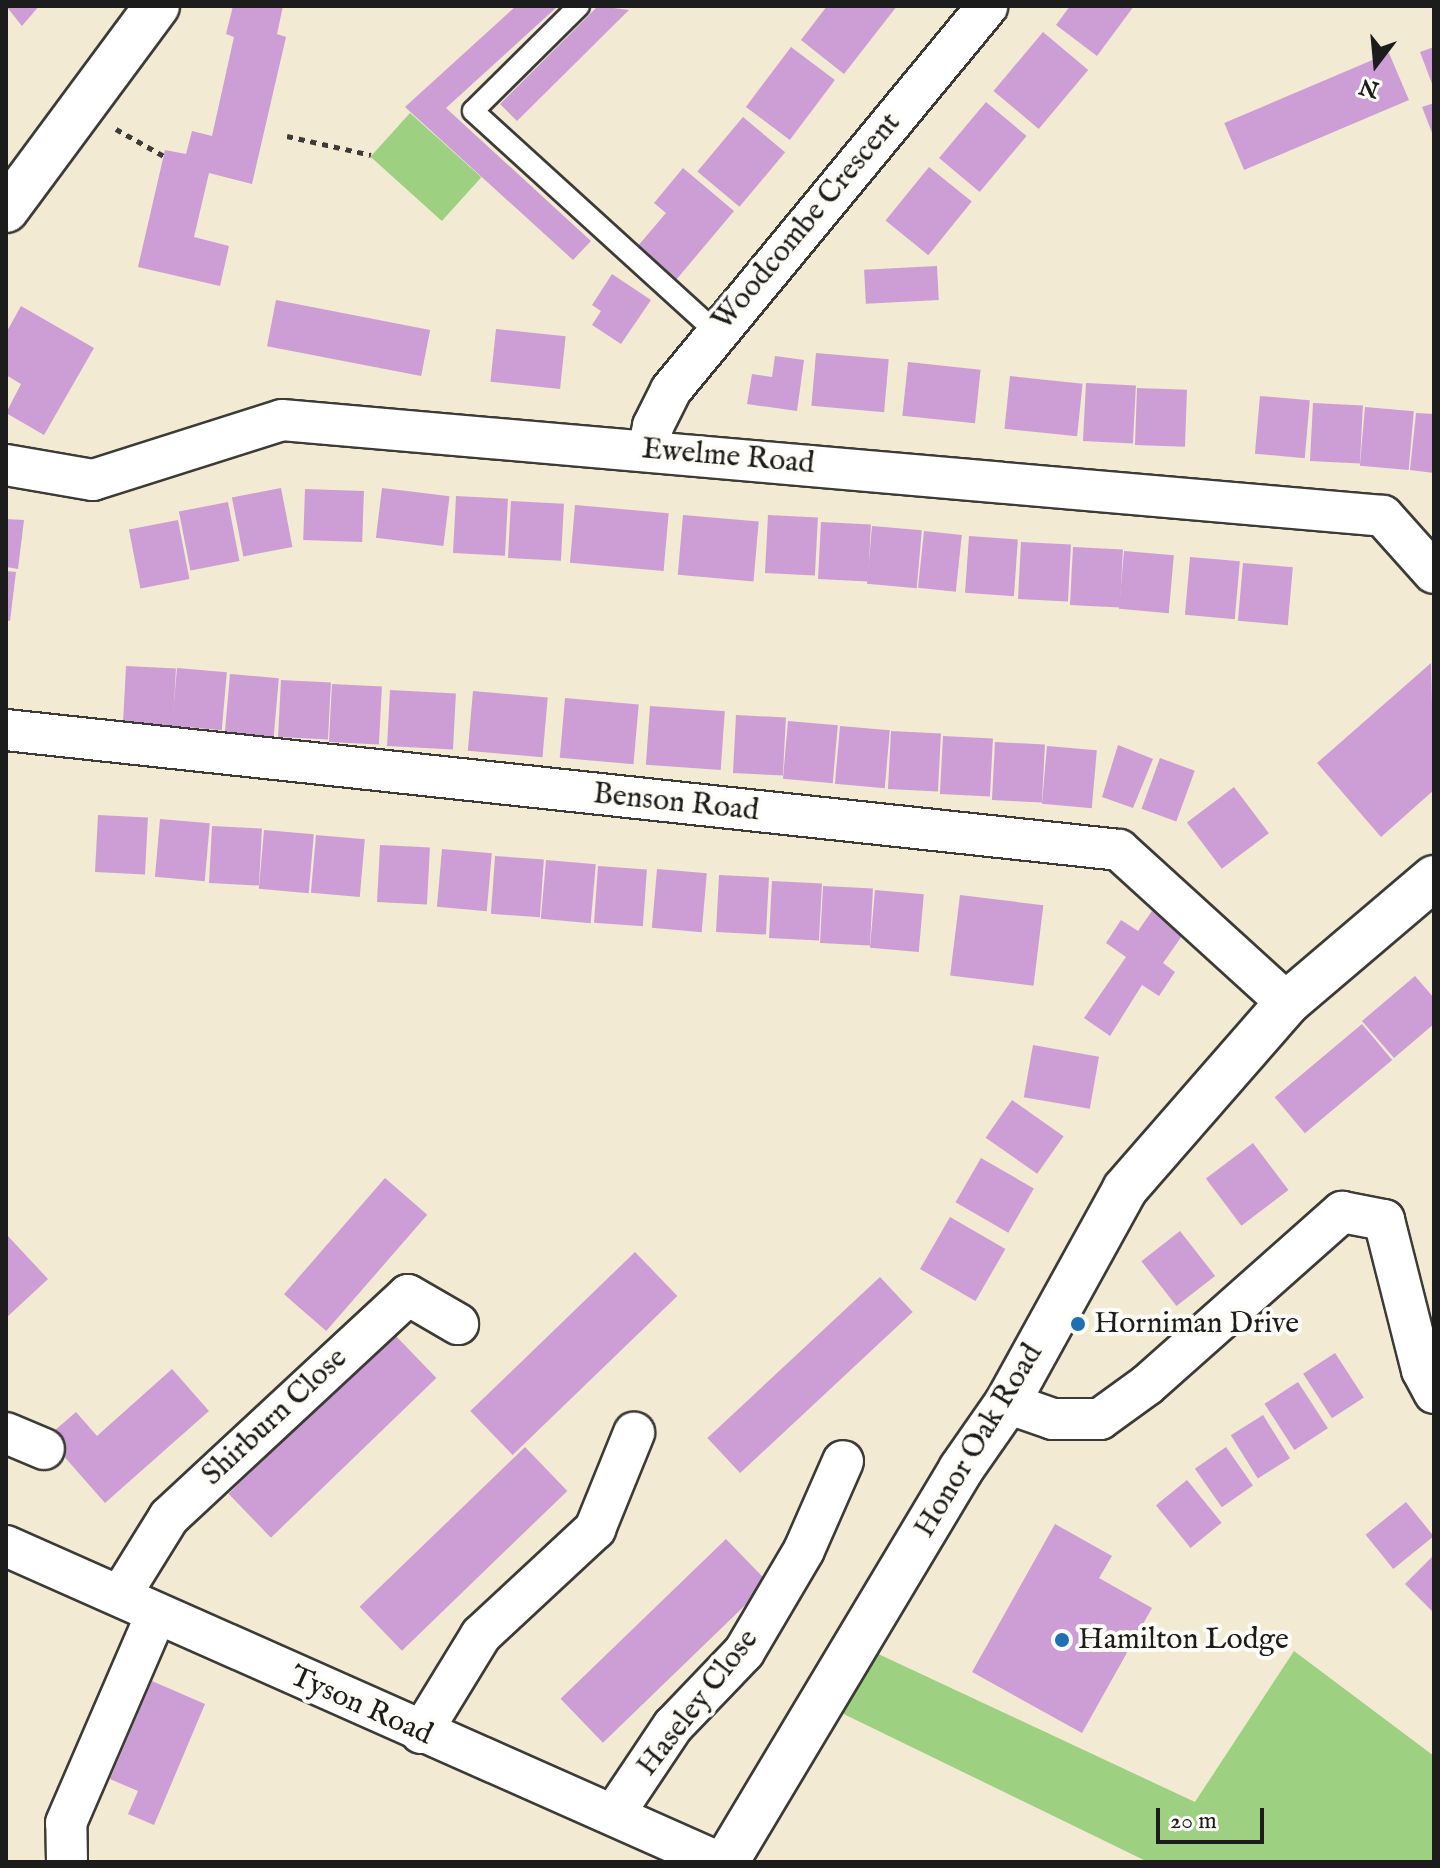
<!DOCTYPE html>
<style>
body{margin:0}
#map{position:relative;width:1440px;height:1868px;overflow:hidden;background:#f2ead3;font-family:"IM FELL English",serif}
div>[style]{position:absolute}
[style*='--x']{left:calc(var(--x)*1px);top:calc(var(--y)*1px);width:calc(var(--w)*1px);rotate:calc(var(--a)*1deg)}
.green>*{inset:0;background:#9dd081;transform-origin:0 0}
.building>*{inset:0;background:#cd9ed6;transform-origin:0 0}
.path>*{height:5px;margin-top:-2.5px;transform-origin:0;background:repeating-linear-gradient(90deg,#3c3b37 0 6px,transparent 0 12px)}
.roads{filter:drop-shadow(2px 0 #3c3b37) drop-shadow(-2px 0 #3c3b37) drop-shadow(0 2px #3c3b37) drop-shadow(0 -2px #3c3b37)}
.service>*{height:20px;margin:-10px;padding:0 10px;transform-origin:10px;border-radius:10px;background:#fff}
.minor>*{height:40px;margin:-20px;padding:0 20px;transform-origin:20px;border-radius:20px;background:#fff}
.tertiary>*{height:44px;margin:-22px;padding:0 22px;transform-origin:22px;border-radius:22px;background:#fff}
.dots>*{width:22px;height:22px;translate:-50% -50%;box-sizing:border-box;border:4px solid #fdfcf7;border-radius:50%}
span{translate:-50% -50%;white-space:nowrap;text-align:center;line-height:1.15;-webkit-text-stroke:8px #fdfcf7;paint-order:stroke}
.street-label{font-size:30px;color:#1c1c1c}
.poi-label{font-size:30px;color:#1c1c1c}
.left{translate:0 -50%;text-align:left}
.frame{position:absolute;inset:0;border:8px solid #1c1c1c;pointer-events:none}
.north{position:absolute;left:1336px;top:24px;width:80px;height:80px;-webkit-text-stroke:6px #fdfcf7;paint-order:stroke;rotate:196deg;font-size:22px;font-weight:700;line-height:32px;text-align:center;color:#1c1c1c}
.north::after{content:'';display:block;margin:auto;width:28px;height:36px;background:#1c1c1c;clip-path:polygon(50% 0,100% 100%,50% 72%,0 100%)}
.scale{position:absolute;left:1156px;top:1808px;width:108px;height:36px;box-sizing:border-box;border:4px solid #1c1c1c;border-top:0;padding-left:10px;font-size:24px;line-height:28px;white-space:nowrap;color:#1c1c1c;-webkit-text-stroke:6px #fdfcf7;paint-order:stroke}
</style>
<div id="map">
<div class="green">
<i style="left:410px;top:113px;width:96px;height:59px;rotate:42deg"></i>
<i style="clip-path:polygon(859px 1645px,1195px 1802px,1294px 1651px,1434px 1756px,1434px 1862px,1148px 1862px,819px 1702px)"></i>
</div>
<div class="building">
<i style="clip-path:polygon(6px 6px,39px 6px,22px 26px)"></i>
<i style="clip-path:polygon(233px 6px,283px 6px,277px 34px,286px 37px,252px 184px,209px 173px,194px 237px,229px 246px,220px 286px,138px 267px,165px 150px,186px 154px,192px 131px,212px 136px,234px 37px,226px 34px)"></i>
<i style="clip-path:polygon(516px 6px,558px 6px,446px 108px,591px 241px,573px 260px,405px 107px)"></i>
<i style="clip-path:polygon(598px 6px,629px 10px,517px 121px,500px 104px)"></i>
<i style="clip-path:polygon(827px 6px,897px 6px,844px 74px,801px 40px)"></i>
<i style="clip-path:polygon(1070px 6px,1134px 6px,1097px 56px,1056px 25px)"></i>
<i style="left:1043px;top:32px;width:59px;height:77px;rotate:40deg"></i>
<i style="left:791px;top:47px;width:55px;height:75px;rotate:37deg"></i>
<i style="clip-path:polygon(1434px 47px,1434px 89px,1420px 52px)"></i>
<i style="left:1389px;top:53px;width:51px;height:179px;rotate:67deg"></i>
<i style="left:986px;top:102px;width:53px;height:73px;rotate:40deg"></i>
<i style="clip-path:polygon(1434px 103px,1434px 138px,1422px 107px)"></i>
<i style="left:743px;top:117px;width:55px;height:71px;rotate:40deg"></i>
<i style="left:929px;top:167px;width:55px;height:69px;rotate:39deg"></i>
<i style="clip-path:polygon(683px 168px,734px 211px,676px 280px,637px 247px,666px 213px,654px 203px)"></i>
<i style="left:937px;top:266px;width:34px;height:73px;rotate:87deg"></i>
<i style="clip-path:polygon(612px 274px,651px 300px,621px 344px,592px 325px,601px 311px,592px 305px)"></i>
<i style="left:276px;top:300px;width:157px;height:47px;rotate:11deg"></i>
<i style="clip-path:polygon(21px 306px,94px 348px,44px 435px,6px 413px,21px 384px,6px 375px,6px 333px)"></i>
<i style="left:496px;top:329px;width:70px;height:53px;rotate:6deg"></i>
<i style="left:816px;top:353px;width:73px;height:53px;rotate:5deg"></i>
<i style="clip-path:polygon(775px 356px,804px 360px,797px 411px,747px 404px,752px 374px,772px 377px)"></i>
<i style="left:908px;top:362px;width:73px;height:54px;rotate:6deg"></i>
<i style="left:1010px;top:376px;width:73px;height:53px;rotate:6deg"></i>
<i style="left:1086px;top:383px;width:50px;height:58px;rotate:3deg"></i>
<i style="left:1137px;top:388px;width:50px;height:57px;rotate:2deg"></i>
<i style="left:1260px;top:396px;width:50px;height:58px;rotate:5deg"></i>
<i style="left:1313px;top:403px;width:50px;height:58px;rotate:3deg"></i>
<i style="left:1365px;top:407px;width:49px;height:59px;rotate:5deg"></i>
<i style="clip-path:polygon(1416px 413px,1434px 414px,1434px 473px,1410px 470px)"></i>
<i style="left:281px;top:488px;width:60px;height:50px;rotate:79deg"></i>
<i style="left:382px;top:488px;width:68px;height:50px;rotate:7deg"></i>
<i style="left:305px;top:489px;width:59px;height:51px;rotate:2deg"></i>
<i style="left:456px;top:496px;width:52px;height:57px;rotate:3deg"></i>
<i style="left:511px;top:501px;width:53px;height:57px;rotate:3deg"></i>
<i style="left:228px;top:502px;width:60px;height:50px;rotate:79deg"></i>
<i style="left:575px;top:505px;width:94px;height:58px;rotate:5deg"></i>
<i style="left:683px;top:515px;width:76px;height:60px;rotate:5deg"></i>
<i style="left:768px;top:515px;width:50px;height:58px;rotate:3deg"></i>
<i style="clip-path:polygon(6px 519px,24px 520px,18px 569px,6px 567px)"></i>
<i style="left:178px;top:520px;width:60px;height:50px;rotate:79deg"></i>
<i style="left:821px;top:522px;width:50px;height:57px;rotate:3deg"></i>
<i style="left:872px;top:526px;width:50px;height:58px;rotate:5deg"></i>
<i style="left:924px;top:531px;width:38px;height:57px;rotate:6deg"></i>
<i style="left:969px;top:536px;width:49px;height:57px;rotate:4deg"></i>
<i style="left:1021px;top:542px;width:50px;height:57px;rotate:3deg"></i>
<i style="left:1073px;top:547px;width:50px;height:58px;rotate:3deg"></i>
<i style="left:1124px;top:551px;width:50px;height:58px;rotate:5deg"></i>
<i style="left:1190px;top:557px;width:50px;height:58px;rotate:5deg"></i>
<i style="left:1243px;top:563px;width:50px;height:58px;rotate:5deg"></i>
<i style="clip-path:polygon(6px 571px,16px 572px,10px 621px,6px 620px)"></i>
<i style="clip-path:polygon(1431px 663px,1434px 790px,1381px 837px,1317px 763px)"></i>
<i style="left:126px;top:666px;width:50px;height:58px;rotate:3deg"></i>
<i style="left:177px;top:668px;width:50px;height:58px;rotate:5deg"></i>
<i style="left:230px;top:674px;width:49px;height:59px;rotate:5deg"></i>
<i style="left:281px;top:680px;width:50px;height:57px;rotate:3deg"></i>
<i style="left:332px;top:684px;width:50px;height:58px;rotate:3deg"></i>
<i style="left:390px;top:690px;width:66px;height:56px;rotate:3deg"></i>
<i style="left:473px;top:691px;width:75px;height:60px;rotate:5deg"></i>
<i style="left:565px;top:698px;width:74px;height:60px;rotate:5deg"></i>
<i style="left:650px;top:706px;width:75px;height:59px;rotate:4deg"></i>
<i style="left:736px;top:715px;width:50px;height:58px;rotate:3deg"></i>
<i style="left:788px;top:721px;width:50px;height:58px;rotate:5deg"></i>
<i style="left:840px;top:726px;width:50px;height:58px;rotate:5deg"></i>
<i style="left:891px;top:731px;width:50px;height:58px;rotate:3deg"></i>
<i style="left:943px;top:736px;width:50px;height:58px;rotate:3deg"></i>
<i style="left:995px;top:742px;width:50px;height:58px;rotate:3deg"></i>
<i style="clip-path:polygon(1118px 745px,1153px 759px,1133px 808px,1102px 797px)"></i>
<i style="left:1047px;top:746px;width:50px;height:58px;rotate:5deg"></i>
<i style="left:1160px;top:758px;width:37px;height:54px;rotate:20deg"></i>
<i style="left:1234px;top:787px;width:58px;height:59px;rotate:53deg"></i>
<i style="left:98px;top:815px;width:50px;height:57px;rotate:3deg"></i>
<i style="left:160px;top:819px;width:50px;height:58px;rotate:5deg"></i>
<i style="left:212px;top:826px;width:50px;height:57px;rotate:3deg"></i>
<i style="left:264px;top:830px;width:50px;height:59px;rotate:5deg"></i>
<i style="left:316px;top:835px;width:49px;height:58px;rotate:5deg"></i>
<i style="left:380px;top:845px;width:50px;height:57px;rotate:3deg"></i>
<i style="left:442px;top:849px;width:50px;height:58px;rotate:5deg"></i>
<i style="left:495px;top:856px;width:49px;height:58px;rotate:4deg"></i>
<i style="left:546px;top:860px;width:50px;height:59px;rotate:5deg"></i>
<i style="left:598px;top:866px;width:49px;height:57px;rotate:4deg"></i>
<i style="left:657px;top:869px;width:50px;height:59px;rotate:5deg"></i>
<i style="left:719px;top:875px;width:50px;height:57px;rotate:3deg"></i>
<i style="left:772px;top:881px;width:50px;height:57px;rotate:3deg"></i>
<i style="left:823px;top:886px;width:50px;height:57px;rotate:3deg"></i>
<i style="left:875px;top:890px;width:49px;height:58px;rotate:5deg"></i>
<i style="left:960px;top:895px;width:84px;height:81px;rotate:7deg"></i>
<i style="clip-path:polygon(1152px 911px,1184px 933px,1163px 963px,1175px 972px,1159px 996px,1142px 985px,1110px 1036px,1084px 1018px,1126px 957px,1106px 943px,1121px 920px,1138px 931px)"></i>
<i style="clip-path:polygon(1415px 976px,1434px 998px,1434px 1024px,1394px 1058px,1362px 1021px)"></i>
<i style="left:1362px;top:1024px;width:47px;height:114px;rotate:50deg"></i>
<i style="left:1033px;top:1045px;width:67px;height:53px;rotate:10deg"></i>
<i style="left:1012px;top:1100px;width:63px;height:46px;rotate:35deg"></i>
<i style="left:1253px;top:1143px;width:59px;height:59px;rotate:53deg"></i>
<i style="left:981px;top:1158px;width:61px;height:51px;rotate:30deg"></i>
<i style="left:385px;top:1178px;width:56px;height:154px;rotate:41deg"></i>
<i style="left:950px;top:1217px;width:64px;height:60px;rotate:30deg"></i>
<i style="left:1180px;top:1231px;width:57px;height:49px;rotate:52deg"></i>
<i style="clip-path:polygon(6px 1234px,48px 1279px,6px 1318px)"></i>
<i style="left:635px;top:1252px;width:61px;height:229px;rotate:46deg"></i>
<i style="left:880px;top:1277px;width:48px;height:236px;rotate:47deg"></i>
<i style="left:394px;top:1334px;width:61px;height:230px;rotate:46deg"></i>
<i style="left:1335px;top:1353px;width:53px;height:38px;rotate:57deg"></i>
<i style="clip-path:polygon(172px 1369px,209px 1411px,105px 1503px,47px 1437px,76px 1412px,97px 1436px)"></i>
<i style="left:1298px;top:1382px;width:55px;height:40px;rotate:57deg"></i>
<i style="left:1263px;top:1415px;width:51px;height:38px;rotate:58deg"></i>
<i style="left:525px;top:1447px;width:61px;height:230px;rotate:46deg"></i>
<i style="left:1226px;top:1447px;width:47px;height:38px;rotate:55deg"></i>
<i style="left:1187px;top:1480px;width:55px;height:40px;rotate:51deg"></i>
<i style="left:1406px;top:1502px;width:44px;height:52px;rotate:51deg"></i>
<i style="clip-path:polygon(1055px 1524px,1112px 1556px,1099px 1578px,1152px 1608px,1082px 1733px,972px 1672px)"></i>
<i style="left:726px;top:1539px;width:61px;height:230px;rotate:46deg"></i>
<i style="clip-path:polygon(1434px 1555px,1434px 1613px,1405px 1584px)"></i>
<i style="clip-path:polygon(152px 1681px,205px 1704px,154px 1825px,128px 1814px,138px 1791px,110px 1779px)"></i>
</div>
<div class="path">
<i style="--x:116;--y:129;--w:55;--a:29.4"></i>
<i style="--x:287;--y:136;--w:86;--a:12.7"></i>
</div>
<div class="roads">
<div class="service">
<i style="--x:579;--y:6;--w:149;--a:135.3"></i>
<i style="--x:473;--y:111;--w:328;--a:42.3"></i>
</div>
<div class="minor">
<i style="--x:648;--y:450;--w:25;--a:-78"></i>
<i style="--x:653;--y:426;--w:40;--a:-63.4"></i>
<i style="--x:671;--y:390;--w:497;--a:-50.5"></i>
<i style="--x:6;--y:465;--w:88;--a:9.8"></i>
<i style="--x:93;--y:480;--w:198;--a:-17.6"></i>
<i style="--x:282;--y:420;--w:1105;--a:4.98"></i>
<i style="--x:1383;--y:516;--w:76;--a:48.2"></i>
<i style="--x:6;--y:730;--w:1119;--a:6.15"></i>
<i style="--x:1119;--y:850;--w:227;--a:42.3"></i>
<i style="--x:1007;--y:1403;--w:49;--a:19.2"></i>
<i style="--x:1053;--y:1419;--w:47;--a:0"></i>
<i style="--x:1100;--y:1419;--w:58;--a:-35.9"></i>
<i style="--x:1147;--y:1385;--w:261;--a:-41.6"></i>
<i style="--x:1342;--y:1212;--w:43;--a:10.8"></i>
<i style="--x:1384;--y:1220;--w:155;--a:75.8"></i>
<i style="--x:1422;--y:1370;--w:26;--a:62"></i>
<i style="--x:6;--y:1433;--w:41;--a:22.8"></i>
<i style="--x:6;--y:1546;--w:779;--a:23.93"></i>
<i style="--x:120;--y:1596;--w:93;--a:-58.2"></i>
<i style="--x:169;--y:1517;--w:326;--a:-42.9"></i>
<i style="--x:408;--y:1295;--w:58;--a:30.1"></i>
<i style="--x:421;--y:1733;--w:115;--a:-58.5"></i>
<i style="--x:481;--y:1635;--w:156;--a:-42.9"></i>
<i style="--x:595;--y:1529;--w:104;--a:-67.9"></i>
<i style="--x:614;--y:1814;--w:106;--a:-56.2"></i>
<i style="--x:673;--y:1726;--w:103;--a:-46.2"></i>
<i style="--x:744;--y:1652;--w:118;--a:-59.5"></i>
<i style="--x:804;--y:1550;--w:97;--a:-66.3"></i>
<i style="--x:67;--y:1862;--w:39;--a:-91"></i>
<i style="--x:66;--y:1823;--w:227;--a:-66.6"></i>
</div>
<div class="tertiary">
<i style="--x:6;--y:210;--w:254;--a:-53.5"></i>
<i style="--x:726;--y:1862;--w:458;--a:-59.1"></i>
<i style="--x:961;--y:1469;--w:80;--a:-55.1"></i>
<i style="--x:1007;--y:1403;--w:244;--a:-61.1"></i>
<i style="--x:1125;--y:1189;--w:247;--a:-48.9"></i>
<i style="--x:1287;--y:1003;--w:193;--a:-40.4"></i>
</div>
</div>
<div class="dots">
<i style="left:1078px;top:1324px;background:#1f6fb2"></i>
<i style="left:1062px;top:1640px;background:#1f6fb2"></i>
</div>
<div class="street-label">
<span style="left:807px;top:222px;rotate:-50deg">Woodcombe Crescent</span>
<span style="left:728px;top:457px;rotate:5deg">Ewelme Road</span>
<span style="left:676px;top:803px;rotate:6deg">Benson Road</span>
<span style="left:275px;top:1417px;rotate:-43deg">Shirburn Close</span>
<span style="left:979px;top:1441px;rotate:-59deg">Honor Oak Road</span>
<span style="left:698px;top:1703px;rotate:-52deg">Haseley Close</span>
<span style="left:361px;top:1706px;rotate:24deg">Tyson Road</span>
</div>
<div class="poi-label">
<span class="left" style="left:1094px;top:1324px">Horniman Drive</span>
<span class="left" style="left:1078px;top:1640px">Hamilton Lodge</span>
</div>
<div class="frame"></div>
<div class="north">N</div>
<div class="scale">20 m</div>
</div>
